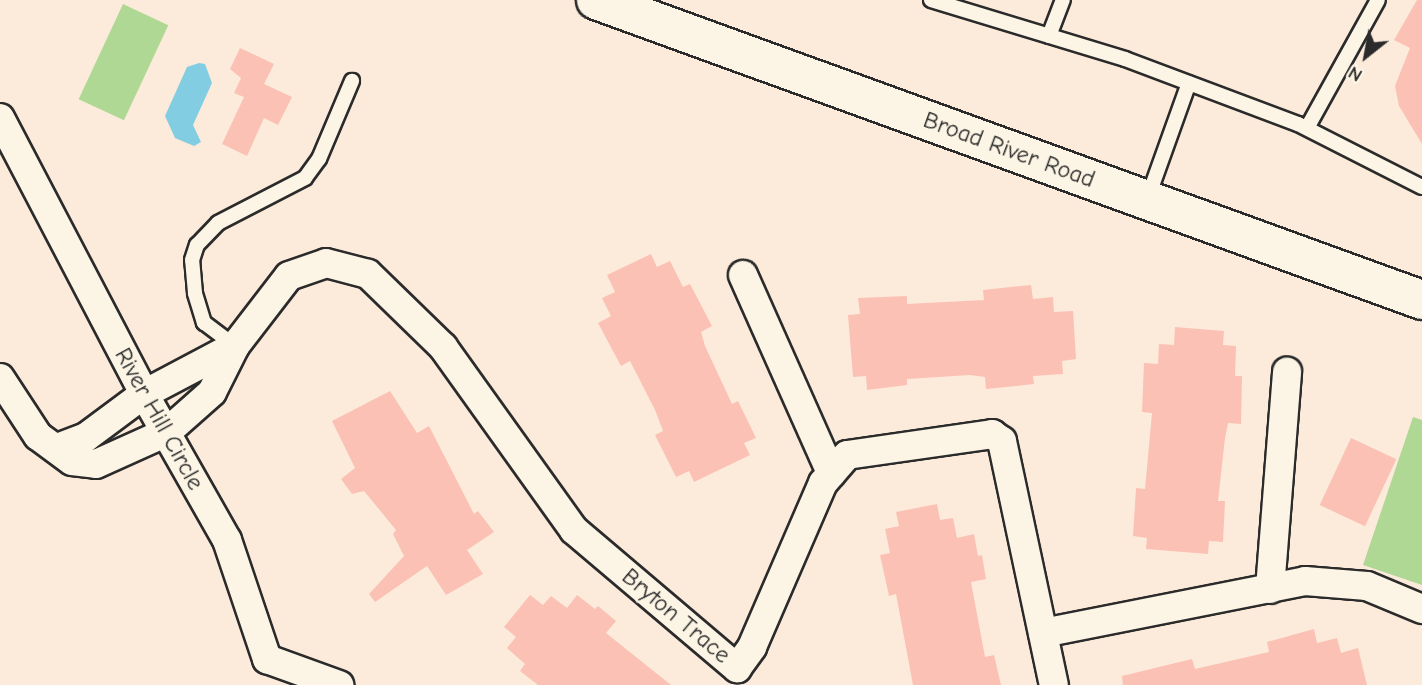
<!DOCTYPE html>
<style>
body{margin:0}
#map{position:relative;width:1422px;height:685px;overflow:hidden;background:#fcebdb;font-family:"Comic Neue",sans-serif}
div>[style]{position:absolute}
[style*='--x']{left:calc(var(--x)*1px);top:calc(var(--y)*1px);width:calc(var(--w)*1px);rotate:calc(var(--a)*1deg)}
.green>*{inset:0;background:#afd895;transform-origin:0 0}
.water>*{inset:0;background:#83cde3}
.building>*{inset:0;background:#fbc1b5;transform-origin:0 0}
.roads{filter:drop-shadow(2px 0 #2b2b2b) drop-shadow(-2px 0 #2b2b2b) drop-shadow(0 2px #2b2b2b) drop-shadow(0 -2px #2b2b2b)}
.service>*{height:14px;margin:-7px;padding:0 7px;transform-origin:7px;border-radius:7px;background:#fcf5e5}
.minor>*{height:28px;margin:-14px;padding:0 14px;transform-origin:14px;border-radius:14px;background:#fcf5e5}
.primary>*{height:38px;margin:-19px;padding:0 19px;transform-origin:19px;border-radius:19px;background:#fcf5e5}
span{translate:-50% -50%;white-space:nowrap;text-align:center;line-height:1.15;-webkit-text-stroke:5px #fcf5e5;paint-order:stroke}
.street-label{font-size:24px;color:#2b2b2b}
.north{position:absolute;left:1331px;top:21px;width:70px;height:70px;-webkit-text-stroke:5px #fcf5e5;paint-order:stroke;rotate:211deg;font-size:19px;font-weight:700;line-height:28px;text-align:center;color:#2b2b2b}
.north::after{content:'';display:block;margin:auto;width:24px;height:32px;background:#2b2b2b;clip-path:polygon(50% 0,100% 100%,50% 72%,0 100%)}
</style>
<div id="map">
<div class="green">
<i style="left:123px;top:4px;width:50px;height:105px;rotate:25deg"></i>
<i style="clip-path:polygon(1413px 417px,1422px 420px,1422px 585px,1363px 565px)"></i>
</div>
<div class="water">
<i style="clip-path:polygon(199px 63px,205px 64px,212px 83px,193px 125px,201px 142px,194px 146px,175px 138px,165px 116px,187px 67px)"></i>
</div>
<div class="building">
<i style="clip-path:polygon(1417px 0,1422px 0,1422px 144px,1399px 106px,1395px 86px,1410px 48px,1394px 40px)"></i>
<i style="clip-path:polygon(240px 48px,274px 64px,264px 84px,292px 97px,278px 125px,264px 118px,247px 156px,222px 144px,244px 97px,234px 93px,241px 78px,230px 69px)"></i>
<i style="clip-path:polygon(651px 254px,657px 267px,670px 261px,683px 287px,690px 284px,712px 326px,701px 332px,705px 346px,732px 404px,738px 401px,756px 438px,744px 443px,750px 455px,694px 482px,689px 471px,676px 477px,655px 435px,663px 431px,655px 410px,630px 361px,621px 366px,598px 323px,611px 316px,602px 298px,615px 292px,607px 275px)"></i>
<i style="clip-path:polygon(1031px 285px,1033px 299px,1053px 297px,1054px 312px,1073px 311px,1076px 359px,1062px 361px,1063px 374px,1033px 376px,1034px 384px,986px 389px,985px 377px,970px 375px,907px 379px,907px 385px,867px 390px,866px 376px,853px 377px,848px 315px,860px 314px,858px 298px,907px 296px,907px 304px,984px 300px,983px 290px)"></i>
<i style="clip-path:polygon(1175px 327px,1224px 331px,1223px 345px,1236px 346px,1235px 376px,1242px 376px,1241px 424px,1228px 423px,1225px 438px,1218px 501px,1225px 501px,1223px 542px,1209px 541px,1208px 554px,1146px 549px,1147px 538px,1133px 536px,1136px 488px,1145px 489px,1152px 413px,1142px 412px,1144px 363px,1158px 364px,1159px 344px,1174px 345px)"></i>
<i style="clip-path:polygon(390px 391px,417px 433px,429px 426px,474px 514px,478px 511px,494px 532px,467px 550px,483px 574px,446px 595px,427px 566px,375px 602px,369px 594px,404px 556px,393px 534px,396px 530px,364px 491px,352px 494px,341px 479px,355px 468px,332px 421px)"></i>
<i style="left:1351px;top:438px;width:50px;height:74px;rotate:25deg"></i>
<i style="clip-path:polygon(937px 504px,940px 520px,953px 518px,957px 538px,974px 534px,978px 556px,982px 555px,986px 579px,971px 582px,985px 657px,994px 655px,1001px 685px,913px 685px,896px 594px,889px 596px,880px 555px,890px 553px,885px 529px,899px 526px,896px 512px)"></i>
<i style="clip-path:polygon(530px 595px,543px 605px,551px 596px,567px 608px,577px 595px,595px 609px,598px 606px,616px 621px,606px 633px,671px 685px,538px 685px,520px 671px,525px 664px,507px 648px,516px 637px,504px 627px)"></i>
<i style="clip-path:polygon(1314px 629px,1317px 643px,1337px 638px,1341px 653px,1358px 648px,1367px 685px,1123px 685px,1122px 676px,1192px 659px,1195px 669px,1269px 652px,1267px 642px)"></i>
</div>
<div class="roads">
<div class="service">
<i style="--x:931;--y:0;--w:203;--a:16.9"></i>
<i style="--x:1125;--y:59;--w:185;--a:20.6"></i>
<i style="--x:1298;--y:124;--w:139;--a:26.9"></i>
<i style="--x:1049;--y:36;--w:39;--a:-69"></i>
<i style="--x:1307;--y:128;--w:146;--a:-61"></i>
<i style="--x:1147;--y:200;--w:124;--a:-70.3"></i>
<i style="--x:235;--y:346;--w:39;--a:-143"></i>
<i style="--x:204;--y:323;--w:31;--a:-107"></i>
<i style="--x:195;--y:293;--w:33;--a:-95"></i>
<i style="--x:192;--y:260;--w:16;--a:-72"></i>
<i style="--x:197;--y:245;--w:30;--a:-46"></i>
<i style="--x:218;--y:223;--w:98;--a:-27.3"></i>
<i style="--x:305;--y:178;--w:24;--a:-54"></i>
<i style="--x:319;--y:159;--w:85;--a:-67.1"></i>
</div>
<div class="minor">
<i style="--x:0;--y:118;--w:311;--a:62.4"></i>
<i style="--x:144;--y:394;--w:168;--a:60.4"></i>
<i style="--x:227;--y:540;--w:126;--a:71.4"></i>
<i style="--x:267;--y:659;--w:77;--a:19.9"></i>
<i style="--x:743;--y:275;--w:217;--a:66"></i>
<i style="--x:235;--y:346;--w:88;--a:-52.4"></i>
<i style="--x:289;--y:276;--w:39;--a:-19"></i>
<i style="--x:326;--y:263;--w:43;--a:14.7"></i>
<i style="--x:368;--y:274;--w:105;--a:44.2"></i>
<i style="--x:443;--y:347;--w:225;--a:54.4"></i>
<i style="--x:574;--y:530;--w:214;--a:40.3"></i>
<i style="--x:737;--y:668;--w:26;--a:-54"></i>
<i style="--x:752;--y:647;--w:179;--a:-66.6"></i>
<i style="--x:823;--y:483;--w:37;--a:-49"></i>
<i style="--x:847;--y:455;--w:147;--a:-8.2"></i>
<i style="--x:992;--y:434;--w:12;--a:35"></i>
<i style="--x:1002;--y:441;--w:249;--a:78"></i>
<i style="--x:0;--y:378;--w:69;--a:56.8"></i>
<i style="--x:38;--y:436;--w:42;--a:36.3"></i>
<i style="--x:72;--y:461;--w:24;--a:7"></i>
<i style="--x:96;--y:464;--w:78;--a:-24.3"></i>
<i style="--x:167;--y:432;--w:60;--a:-41.6"></i>
<i style="--x:212;--y:392;--w:51;--a:-63.4"></i>
<i style="--x:235;--y:346;--w:103;--a:152.2"></i>
<i style="--x:144;--y:394;--w:72;--a:143.4"></i>
<i style="--x:86;--y:437;--w:31;--a:159"></i>
<i style="--x:1270;--y:589;--w:218;--a:-85.5"></i>
<i style="--x:1043;--y:633;--w:267;--a:-11.2"></i>
<i style="--x:1305;--y:581;--w:62;--a:4.6"></i>
<i style="--x:1367;--y:586;--w:60;--a:22.7"></i>
</div>
<div class="primary">
<i style="--x:596;--y:0;--w:879;--a:19.96"></i>
</div>
</div>
<div class="street-label">
<span style="left:1009px;top:150px;rotate:20deg">Broad River Road</span>
<span style="left:159px;top:419px;rotate:61deg">River Hill Circle</span>
<span style="left:676px;top:616px;rotate:40deg">Bryton Trace</span>
</div>
<div class="north">N</div>
</div>
